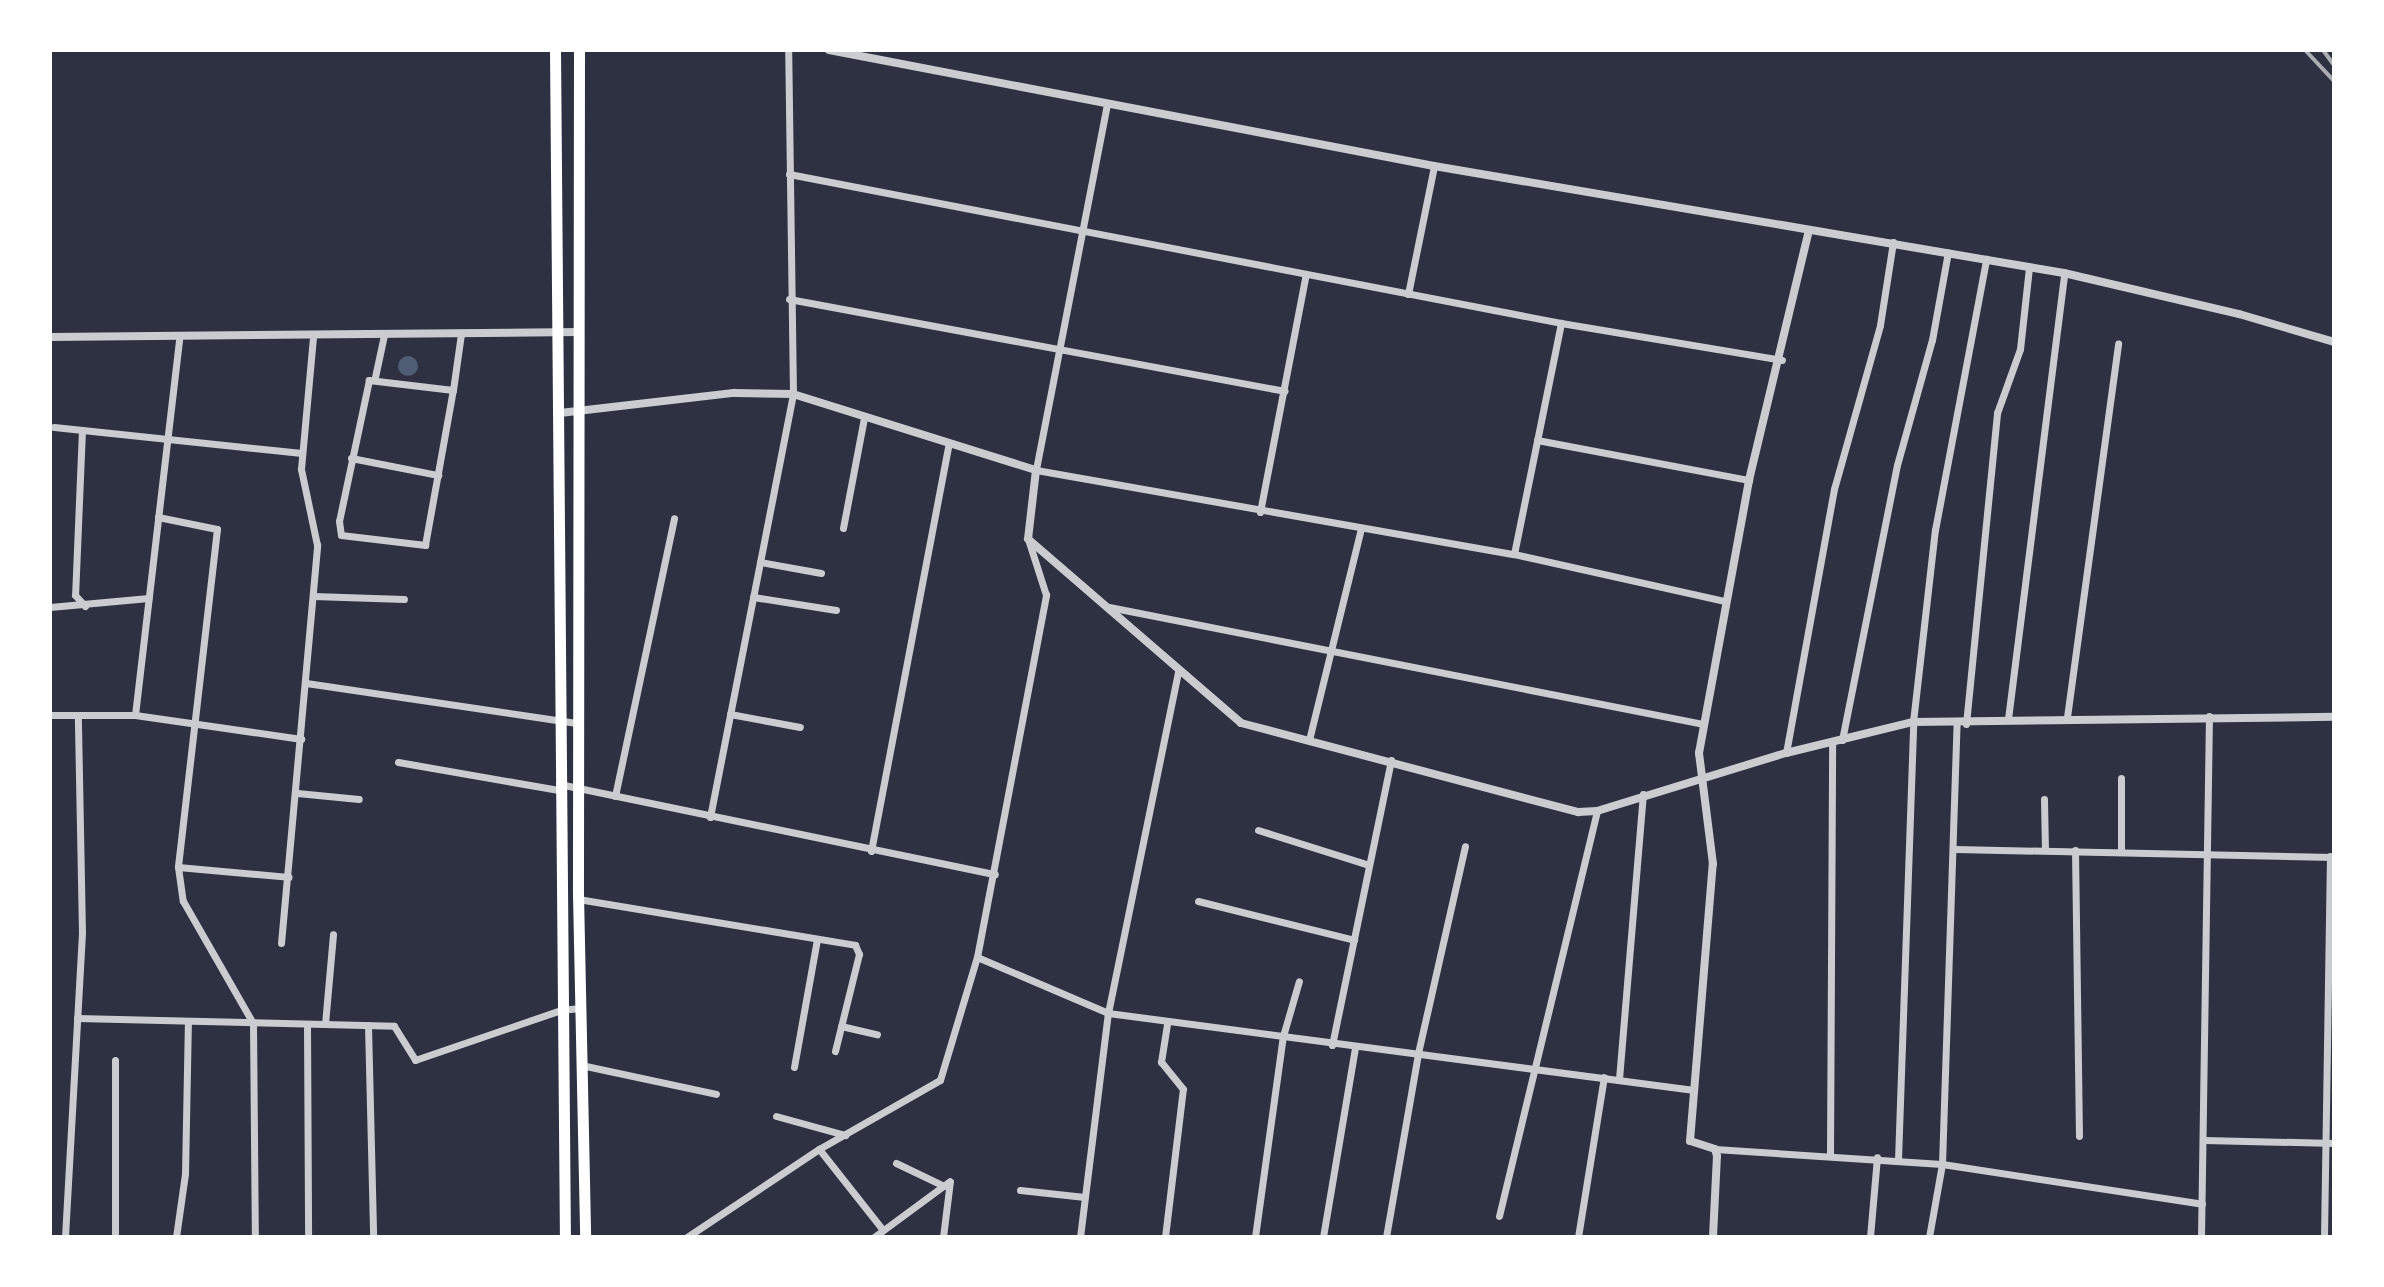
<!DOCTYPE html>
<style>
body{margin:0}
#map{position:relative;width:2384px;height:1287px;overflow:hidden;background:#2d3142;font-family:"Archivo Narrow",sans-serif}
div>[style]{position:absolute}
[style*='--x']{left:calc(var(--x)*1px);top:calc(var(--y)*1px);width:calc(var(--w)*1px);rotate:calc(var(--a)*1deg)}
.water>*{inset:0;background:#4f5d75}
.round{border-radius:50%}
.minor>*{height:7px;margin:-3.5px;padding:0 3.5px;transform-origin:3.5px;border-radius:3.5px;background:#caccd0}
.tertiary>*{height:8px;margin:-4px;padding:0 4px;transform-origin:4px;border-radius:4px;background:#caccd0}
.primary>*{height:11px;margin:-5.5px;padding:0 5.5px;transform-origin:5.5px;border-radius:5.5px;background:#fff}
.rail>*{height:4px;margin:-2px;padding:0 2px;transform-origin:2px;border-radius:2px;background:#abadb3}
span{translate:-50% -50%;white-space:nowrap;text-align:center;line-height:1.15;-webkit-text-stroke:7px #fff;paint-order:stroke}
.frame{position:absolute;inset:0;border:52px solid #fff;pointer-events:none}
</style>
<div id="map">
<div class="water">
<i class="round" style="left:398px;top:356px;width:20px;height:20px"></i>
</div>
<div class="minor">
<i style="--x:1107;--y:104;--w:373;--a:101"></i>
<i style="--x:1036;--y:470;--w:485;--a:10"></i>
<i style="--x:1514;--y:554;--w:215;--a:12.6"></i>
<i style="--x:789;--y:174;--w:786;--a:10.92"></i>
<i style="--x:1561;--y:323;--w:224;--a:9.5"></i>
<i style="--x:1408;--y:294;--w:131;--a:-78.5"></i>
<i style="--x:789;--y:299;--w:504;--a:10.51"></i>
<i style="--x:375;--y:377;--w:43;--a:-77.9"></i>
<i style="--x:453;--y:390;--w:85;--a:-173.2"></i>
<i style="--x:369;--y:380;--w:144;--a:102"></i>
<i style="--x:339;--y:521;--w:14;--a:82"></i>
<i style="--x:341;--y:535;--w:85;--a:6.8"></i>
<i style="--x:425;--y:545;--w:158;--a:-79.8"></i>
<i style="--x:453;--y:390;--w:57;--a:-81.9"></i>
<i style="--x:54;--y:427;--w:249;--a:6"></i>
<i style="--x:82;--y:430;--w:165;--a:92.4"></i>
<i style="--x:75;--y:595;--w:15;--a:48"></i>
<i style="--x:1537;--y:440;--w:216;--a:10.7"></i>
<i style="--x:351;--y:458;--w:89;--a:11.1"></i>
<i style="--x:1260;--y:512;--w:242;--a:-79.1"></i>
<i style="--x:158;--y:517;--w:60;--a:11.5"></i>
<i style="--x:217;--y:529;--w:340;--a:96.6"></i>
<i style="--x:178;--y:867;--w:34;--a:82"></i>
<i style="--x:183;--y:901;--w:141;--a:60.2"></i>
<i style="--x:253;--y:1023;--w:214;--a:89.5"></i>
<i style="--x:843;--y:528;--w:112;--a:-79.2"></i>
<i style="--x:1514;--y:554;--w:236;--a:-78.5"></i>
<i style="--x:760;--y:562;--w:62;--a:10.2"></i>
<i style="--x:313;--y:596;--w:91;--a:1.9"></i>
<i style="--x:753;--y:597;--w:84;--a:8.9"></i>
<i style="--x:50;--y:607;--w:99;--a:-5.2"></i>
<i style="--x:1109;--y:607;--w:605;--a:11.14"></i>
<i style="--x:306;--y:683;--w:275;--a:8.4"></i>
<i style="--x:730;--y:714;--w:71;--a:10.5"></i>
<i style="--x:50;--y:715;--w:85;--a:0"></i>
<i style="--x:135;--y:715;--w:168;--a:8.2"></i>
<i style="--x:135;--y:715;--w:380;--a:-83.3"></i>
<i style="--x:2067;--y:717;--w:377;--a:-82.2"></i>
<i style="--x:2008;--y:719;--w:450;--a:-82.8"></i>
<i style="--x:1966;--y:724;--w:313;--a:-84.3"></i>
<i style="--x:1997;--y:413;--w:68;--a:-70.2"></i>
<i style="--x:2020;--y:349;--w:82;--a:-83.7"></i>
<i style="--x:1309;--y:740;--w:217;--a:-76.2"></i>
<i style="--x:1842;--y:740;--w:280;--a:-78.7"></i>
<i style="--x:1897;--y:465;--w:130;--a:-74.4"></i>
<i style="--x:1932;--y:340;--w:89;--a:-79.7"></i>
<i style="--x:1786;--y:753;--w:268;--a:-79.7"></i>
<i style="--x:1834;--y:489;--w:170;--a:-74.3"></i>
<i style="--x:1880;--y:325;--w:84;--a:-81.1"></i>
<i style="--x:398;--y:762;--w:163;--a:9.9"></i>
<i style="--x:559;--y:784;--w:445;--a:11.7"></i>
<i style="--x:297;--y:793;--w:62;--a:5.5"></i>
<i style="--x:615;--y:796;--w:284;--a:-78"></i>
<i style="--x:2044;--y:799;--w:51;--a:88.9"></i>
<i style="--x:710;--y:817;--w:431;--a:-78.9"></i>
<i style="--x:793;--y:394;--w:344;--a:-90.8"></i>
<i style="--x:1258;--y:830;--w:116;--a:17.5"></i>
<i style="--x:1955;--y:849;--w:378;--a:1.2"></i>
<i style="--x:2075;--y:850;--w:286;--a:89.2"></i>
<i style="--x:2121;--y:850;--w:72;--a:-90"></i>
<i style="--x:871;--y:851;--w:411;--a:-79.2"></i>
<i style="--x:178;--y:867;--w:111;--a:5.1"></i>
<i style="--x:578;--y:899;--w:281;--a:9.4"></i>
<i style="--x:855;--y:945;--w:10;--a:66"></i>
<i style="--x:859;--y:954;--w:100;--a:103.9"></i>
<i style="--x:1198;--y:901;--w:161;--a:14"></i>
<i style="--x:281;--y:943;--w:400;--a:-84.8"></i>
<i style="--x:317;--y:545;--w:78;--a:-101.9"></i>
<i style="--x:301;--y:469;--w:134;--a:-84.8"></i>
<i style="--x:977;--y:957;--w:142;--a:23.1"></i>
<i style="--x:1108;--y:1013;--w:591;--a:7.49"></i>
<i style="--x:77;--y:1018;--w:317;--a:1.4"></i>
<i style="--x:394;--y:1026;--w:40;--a:58"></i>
<i style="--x:415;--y:1060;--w:154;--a:-18.9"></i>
<i style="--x:561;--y:1010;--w:19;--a:-6"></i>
<i style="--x:307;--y:1024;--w:213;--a:89.7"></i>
<i style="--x:325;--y:1024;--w:90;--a:-84.9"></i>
<i style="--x:368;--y:1025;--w:212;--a:88.6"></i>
<i style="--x:841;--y:1026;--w:37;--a:13"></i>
<i style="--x:1332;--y:1045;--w:291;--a:-78.3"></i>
<i style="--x:581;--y:1065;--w:138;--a:12.1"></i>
<i style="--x:794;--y:1067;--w:130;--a:-79.8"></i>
<i style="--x:1619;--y:1079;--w:286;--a:-85.2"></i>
<i style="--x:776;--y:1116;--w:72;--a:15.4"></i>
<i style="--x:2204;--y:1140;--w:130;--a:1.3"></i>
<i style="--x:819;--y:1149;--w:103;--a:51.7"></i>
<i style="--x:1715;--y:1149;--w:227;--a:3.8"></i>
<i style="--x:1942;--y:1164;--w:263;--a:8.7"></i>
<i style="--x:1830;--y:1155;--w:413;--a:-89.7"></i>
<i style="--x:1898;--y:1160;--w:438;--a:-88"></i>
<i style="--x:1913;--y:722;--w:193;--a:-83.5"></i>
<i style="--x:1935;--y:530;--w:276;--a:-79.3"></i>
<i style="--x:896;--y:1163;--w:53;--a:25.6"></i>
<i style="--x:1020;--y:1190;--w:65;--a:6.1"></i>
<i style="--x:1499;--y:1216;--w:417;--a:-76.4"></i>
<i style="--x:65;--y:1237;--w:304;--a:-86.8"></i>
<i style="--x:82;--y:933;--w:218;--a:-91.1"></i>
<i style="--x:115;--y:1237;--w:177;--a:-90"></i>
<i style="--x:176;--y:1237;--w:64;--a:-81.9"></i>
<i style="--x:185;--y:1174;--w:153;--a:-88.9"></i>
<i style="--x:687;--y:1237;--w:159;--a:-33.7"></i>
<i style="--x:819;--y:1149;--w:139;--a:-29.7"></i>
<i style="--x:940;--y:1080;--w:128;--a:-73.3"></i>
<i style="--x:977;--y:957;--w:369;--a:-79.2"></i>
<i style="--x:1046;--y:595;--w:59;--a:-107.8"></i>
<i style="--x:874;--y:1237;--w:94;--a:-36.4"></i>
<i style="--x:943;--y:1237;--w:56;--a:-82.9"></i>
<i style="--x:1080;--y:1237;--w:226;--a:-82.9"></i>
<i style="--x:1108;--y:1013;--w:348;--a:-78.4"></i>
<i style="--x:1165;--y:1237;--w:149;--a:-83.1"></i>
<i style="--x:1183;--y:1089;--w:35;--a:-129"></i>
<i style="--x:1161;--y:1062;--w:39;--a:-81"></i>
<i style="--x:1255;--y:1237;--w:203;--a:-82.1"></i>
<i style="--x:1283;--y:1036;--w:57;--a:-73.8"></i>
<i style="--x:1323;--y:1237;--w:192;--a:-80.4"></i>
<i style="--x:1386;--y:1237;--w:187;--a:-80.1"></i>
<i style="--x:1418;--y:1053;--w:212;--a:-77.2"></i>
<i style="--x:1578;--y:1237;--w:162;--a:-80.8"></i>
<i style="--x:1870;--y:1237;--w:80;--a:-85"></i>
<i style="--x:1929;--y:1237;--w:74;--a:-79.9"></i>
<i style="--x:1942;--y:1164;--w:441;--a:-88.1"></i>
<i style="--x:2201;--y:1237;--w:521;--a:-89.12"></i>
<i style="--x:2324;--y:1237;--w:381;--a:-89.1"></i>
</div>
<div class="tertiary">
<i style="--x:829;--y:50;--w:616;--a:10.85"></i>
<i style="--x:1434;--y:166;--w:639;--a:9.64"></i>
<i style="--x:2064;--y:273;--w:180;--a:13.2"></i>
<i style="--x:2239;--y:314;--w:99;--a:16.4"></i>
<i style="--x:50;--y:337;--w:529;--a:-0.54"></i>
<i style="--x:560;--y:413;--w:175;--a:-6.6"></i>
<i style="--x:734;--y:393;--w:59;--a:1"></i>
<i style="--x:793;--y:394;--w:255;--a:17.4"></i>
<i style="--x:1036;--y:470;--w:69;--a:96.6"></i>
<i style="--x:1028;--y:539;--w:281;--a:40.8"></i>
<i style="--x:1241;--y:723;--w:349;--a:14.8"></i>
<i style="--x:1578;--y:812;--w:19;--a:-3"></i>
<i style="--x:1597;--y:811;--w:198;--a:-17.1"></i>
<i style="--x:1786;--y:753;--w:131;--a:-13.7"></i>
<i style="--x:1913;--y:722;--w:421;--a:-0.7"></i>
<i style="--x:1713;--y:1237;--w:81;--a:-87.2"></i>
<i style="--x:1717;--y:1156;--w:7;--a:-106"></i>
<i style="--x:1715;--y:1149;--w:26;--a:-162"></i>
<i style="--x:1690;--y:1141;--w:278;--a:-85.3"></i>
<i style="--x:1713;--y:864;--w:112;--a:-97.2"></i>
<i style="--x:1699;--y:753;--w:278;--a:-79.6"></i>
<i style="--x:1749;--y:480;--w:256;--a:-76.5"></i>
</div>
<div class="primary">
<i style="--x:555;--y:50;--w:1187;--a:89.52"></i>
<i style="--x:579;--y:50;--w:844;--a:90.07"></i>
<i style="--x:578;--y:894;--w:343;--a:88.8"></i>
</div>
<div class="rail">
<i style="--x:2305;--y:50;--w:42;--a:46.9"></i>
<i style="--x:2323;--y:50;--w:17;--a:54"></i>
</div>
<div class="frame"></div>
</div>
